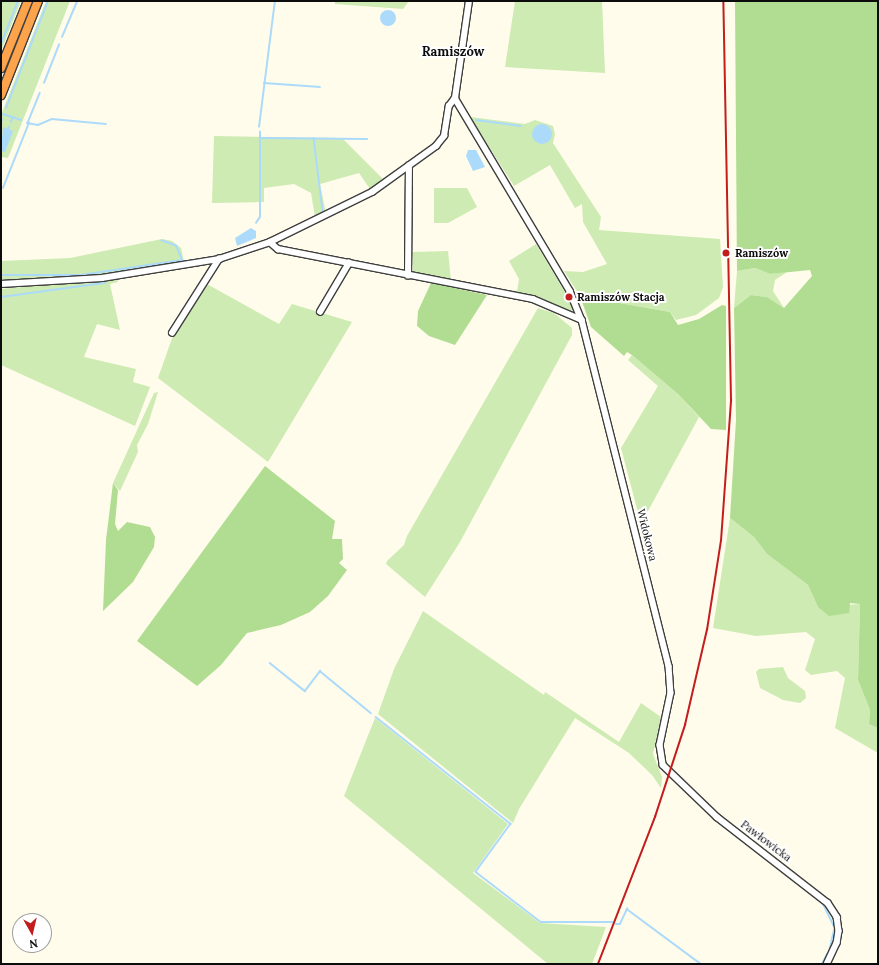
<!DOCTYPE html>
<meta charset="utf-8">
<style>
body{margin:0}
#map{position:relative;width:879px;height:965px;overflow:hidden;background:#fffceb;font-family:Lora,serif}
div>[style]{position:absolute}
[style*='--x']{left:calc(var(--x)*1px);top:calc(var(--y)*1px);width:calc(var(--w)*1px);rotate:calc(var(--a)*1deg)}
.green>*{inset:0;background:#ceebb3}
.forest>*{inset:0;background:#b0dd91}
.water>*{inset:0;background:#acdafa}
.round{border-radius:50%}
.stream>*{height:1.5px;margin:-0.75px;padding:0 0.75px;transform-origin:0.75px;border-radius:0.75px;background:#acdafa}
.roads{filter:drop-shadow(1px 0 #3f3f3f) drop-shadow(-1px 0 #3f3f3f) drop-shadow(0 1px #3f3f3f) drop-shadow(0 -1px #3f3f3f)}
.minor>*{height:5.5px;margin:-2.75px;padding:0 2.75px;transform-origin:2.75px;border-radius:2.75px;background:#fff}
.highway>*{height:8px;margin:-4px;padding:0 4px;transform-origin:4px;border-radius:4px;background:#fda34b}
.rail>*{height:1.5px;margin:-0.75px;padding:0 0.75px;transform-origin:0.75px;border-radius:0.75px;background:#c31d1e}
.dots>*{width:11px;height:11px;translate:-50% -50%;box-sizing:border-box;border:2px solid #fff;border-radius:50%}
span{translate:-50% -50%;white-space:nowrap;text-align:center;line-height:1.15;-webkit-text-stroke:4px #fff;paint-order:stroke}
.poi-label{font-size:11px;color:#0c0c0c;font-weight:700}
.left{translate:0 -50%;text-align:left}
.street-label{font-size:11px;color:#0c0c0c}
.quarter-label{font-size:13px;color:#0c0c0c;font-weight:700}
.frame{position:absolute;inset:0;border:2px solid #0c0c0c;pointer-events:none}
.north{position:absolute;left:12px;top:913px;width:40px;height:40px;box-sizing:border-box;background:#fff;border:1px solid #9e9e9e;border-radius:50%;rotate:172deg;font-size:11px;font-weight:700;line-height:16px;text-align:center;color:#0c0c0c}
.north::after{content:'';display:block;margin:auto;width:14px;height:18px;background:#c31d1e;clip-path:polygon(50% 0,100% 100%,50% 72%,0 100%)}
</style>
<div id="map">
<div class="green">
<i style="clip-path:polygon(1px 1px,21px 1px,1px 51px)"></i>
<i style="clip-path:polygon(46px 1px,70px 1px,8px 158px,1px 157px,1px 115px)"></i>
<i style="clip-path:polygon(335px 1px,409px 1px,403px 9px,335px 4px)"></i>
<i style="clip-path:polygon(515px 1px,602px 1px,605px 73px,505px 67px)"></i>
<i style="clip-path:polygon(470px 117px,525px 124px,535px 120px,553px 126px,555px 134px,553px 143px,601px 217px,599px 230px,720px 239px,723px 287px,719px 298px,696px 315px,676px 320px,670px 312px,580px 296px,564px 271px,583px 272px,607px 264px,583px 222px,582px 204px,575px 208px,550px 165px,514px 186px)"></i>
<i style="clip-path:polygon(214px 136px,342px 138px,383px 179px,370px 189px,359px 173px,320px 184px,326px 214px,315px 217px,311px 193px,294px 184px,264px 188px,264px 202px,212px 203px)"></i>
<i style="clip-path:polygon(434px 188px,467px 188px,477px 207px,448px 223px,434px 223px)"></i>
<i style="clip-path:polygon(162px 239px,172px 241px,181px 248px,184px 262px,113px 274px,1px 282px,1px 261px,70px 258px)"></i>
<i style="clip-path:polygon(536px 244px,568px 297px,574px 309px,571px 311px,544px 300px,509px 294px,510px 290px,517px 291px,519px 279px,509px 261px)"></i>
<i style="clip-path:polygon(448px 251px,451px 281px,413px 272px,412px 252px)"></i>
<i style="clip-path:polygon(755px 268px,770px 274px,787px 272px,775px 280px,773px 291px,784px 308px,767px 297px,751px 295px,734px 308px,737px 271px)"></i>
<i style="clip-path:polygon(117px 278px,118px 282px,110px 284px,120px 330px,97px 324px,84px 357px,136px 369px,133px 382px,150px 387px,135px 426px,1px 365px,1px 289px)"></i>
<i style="clip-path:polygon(205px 283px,279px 324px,292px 304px,352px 322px,268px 462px,158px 378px,176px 327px)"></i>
<i style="clip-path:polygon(538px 308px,554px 313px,572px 328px,572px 335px,460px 542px,425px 597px,386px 564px,387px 561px,404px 545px,407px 536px)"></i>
<i style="clip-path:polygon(632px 355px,678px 394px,699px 417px,641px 524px,621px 448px,658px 386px,628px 360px)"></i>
<i style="clip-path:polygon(158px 392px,148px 424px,137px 445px,138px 452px,120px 491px,113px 483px,154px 393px)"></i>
<i style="clip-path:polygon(730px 518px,754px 537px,767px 554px,808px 585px,818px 607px,860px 604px,858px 680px,870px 710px,869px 724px,878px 728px,878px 753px,835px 728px,845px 678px,837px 671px,811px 675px,805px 670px,815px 639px,806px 632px,756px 636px,713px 628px)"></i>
<i style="clip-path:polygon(423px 611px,544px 695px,545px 692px,619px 742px,641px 703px,661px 717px,653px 754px,662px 777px,661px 788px,652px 775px,629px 753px,575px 718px,519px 809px,513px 823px,378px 714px,394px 669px)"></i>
<i style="clip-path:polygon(783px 667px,788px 678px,805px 691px,806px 698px,800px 703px,783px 700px,760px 688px,756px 672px,759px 669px)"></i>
<i style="clip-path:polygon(375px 718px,508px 824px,473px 873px,540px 923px,606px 927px,592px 964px,548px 964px,344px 796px)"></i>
</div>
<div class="forest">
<i style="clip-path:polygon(735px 1px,878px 1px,878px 728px,869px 724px,870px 710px,858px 680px,860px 604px,850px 603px,849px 613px,829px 616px,818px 607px,808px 585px,767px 554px,754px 537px,730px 518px,736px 420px,734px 308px,751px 295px,767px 297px,784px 308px,812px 276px,810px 270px,770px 274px,755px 268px,737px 271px)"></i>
<i style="clip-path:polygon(431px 283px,487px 295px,455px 345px,429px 336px,417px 326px,418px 311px)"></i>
<i style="clip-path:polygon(580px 296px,670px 312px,678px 325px,699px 319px,722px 305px,726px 306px,726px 430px,711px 429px,678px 394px,632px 355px,627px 352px,624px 356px,591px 327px)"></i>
<i style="clip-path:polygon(265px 466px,335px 521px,332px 539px,342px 539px,343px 559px,339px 563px,347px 570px,328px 596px,310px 612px,281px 625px,247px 633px,221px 665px,197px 686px,137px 641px)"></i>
<i style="clip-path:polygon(113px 483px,118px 490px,115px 524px,118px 531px,127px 522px,150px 527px,155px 537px,154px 547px,133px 582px,103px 611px,106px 540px)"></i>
</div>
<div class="water">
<i class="round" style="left:380px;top:10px;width:16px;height:16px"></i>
<i class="round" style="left:532px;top:124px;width:20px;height:20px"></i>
<i style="clip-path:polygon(3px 127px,13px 131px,5px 152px,1px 151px)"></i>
<i style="clip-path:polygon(468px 150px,476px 150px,485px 167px,473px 171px,466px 156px)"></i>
<i style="clip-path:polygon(251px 228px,256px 231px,256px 238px,237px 246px,235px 238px)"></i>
</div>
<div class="stream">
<i style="--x:62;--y:37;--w:39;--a:-67"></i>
<i style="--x:1;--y:44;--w:46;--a:-68.4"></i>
<i style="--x:44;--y:83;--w:41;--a:-68.5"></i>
<i style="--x:264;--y:83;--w:56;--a:4.1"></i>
<i style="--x:6;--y:108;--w:115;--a:-68.6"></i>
<i style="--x:3;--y:114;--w:19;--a:18"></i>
<i style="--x:476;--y:120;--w:45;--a:7.6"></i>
<i style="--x:1;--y:122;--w:2;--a:-63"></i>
<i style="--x:11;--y:122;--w:5;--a:-68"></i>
<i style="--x:28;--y:122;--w:31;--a:-68"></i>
<i style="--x:27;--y:123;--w:11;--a:10"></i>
<i style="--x:38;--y:125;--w:15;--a:-23"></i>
<i style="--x:52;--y:119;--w:54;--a:5.3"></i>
<i style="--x:259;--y:127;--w:127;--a:-82.8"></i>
<i style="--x:8;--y:129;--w:2;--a:-63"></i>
<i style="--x:260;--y:138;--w:107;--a:0.5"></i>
<i style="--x:314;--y:138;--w:74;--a:83"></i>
<i style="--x:3;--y:188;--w:70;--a:-68.2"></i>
<i style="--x:256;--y:223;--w:7;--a:-56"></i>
<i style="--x:260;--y:217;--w:85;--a:-90"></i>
<i style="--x:1;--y:275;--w:80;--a:0"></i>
<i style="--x:81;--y:275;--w:102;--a:-8.4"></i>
<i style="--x:182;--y:260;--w:15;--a:-113"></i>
<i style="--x:176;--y:246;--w:15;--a:-160"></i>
<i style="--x:1;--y:297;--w:105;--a:-7.7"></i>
<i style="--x:270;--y:663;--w:45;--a:38.7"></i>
<i style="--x:305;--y:691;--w:25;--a:-53"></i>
<i style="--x:320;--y:671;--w:66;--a:39.5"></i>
<i style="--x:376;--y:717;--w:172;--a:38.4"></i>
<i style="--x:511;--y:824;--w:59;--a:126.1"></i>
<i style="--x:476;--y:872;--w:82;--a:37.6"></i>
<i style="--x:541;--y:922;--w:71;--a:0"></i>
<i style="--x:822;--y:901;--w:30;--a:64"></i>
<i style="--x:835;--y:928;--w:22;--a:103"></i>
<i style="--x:616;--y:924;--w:4;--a:0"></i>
<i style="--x:620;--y:924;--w:17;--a:-65"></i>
<i style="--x:627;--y:909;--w:92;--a:36.6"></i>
<i style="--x:822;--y:964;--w:11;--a:-63"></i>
</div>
<div class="roads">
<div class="minor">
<i style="--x:455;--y:98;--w:225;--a:59.2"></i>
<i style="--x:570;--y:291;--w:31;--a:68"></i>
<i style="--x:582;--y:320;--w:357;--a:75.9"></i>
<i style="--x:669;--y:666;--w:27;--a:86"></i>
<i style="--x:671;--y:693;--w:53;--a:101.9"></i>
<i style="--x:660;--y:745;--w:20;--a:81"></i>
<i style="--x:663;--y:765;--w:75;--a:43.9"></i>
<i style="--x:717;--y:817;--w:140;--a:37.8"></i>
<i style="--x:828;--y:903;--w:17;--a:57"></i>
<i style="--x:837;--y:917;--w:14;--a:82"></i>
<i style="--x:839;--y:931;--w:12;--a:99"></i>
<i style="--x:837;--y:943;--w:23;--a:115"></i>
<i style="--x:270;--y:242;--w:11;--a:41"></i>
<i style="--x:278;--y:249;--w:260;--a:11.1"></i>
<i style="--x:533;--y:299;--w:53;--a:23.2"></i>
<i style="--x:408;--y:276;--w:110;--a:-89.5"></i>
<i style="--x:1;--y:284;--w:101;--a:-3.4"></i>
<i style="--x:102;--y:278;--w:119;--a:-9.2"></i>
<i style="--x:219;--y:259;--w:54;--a:-18.4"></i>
<i style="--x:270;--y:242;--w:114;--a:-26.1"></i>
<i style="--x:372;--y:192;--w:79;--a:-35.7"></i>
<i style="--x:436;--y:146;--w:13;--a:-51"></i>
<i style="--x:444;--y:136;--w:30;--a:-81"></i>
<i style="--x:449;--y:106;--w:10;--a:-53"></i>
<i style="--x:455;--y:98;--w:98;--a:-81.8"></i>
<i style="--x:320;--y:312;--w:57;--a:-59.4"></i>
<i style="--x:172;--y:333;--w:88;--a:-57.6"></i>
</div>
<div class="highway">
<i style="--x:1;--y:68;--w:72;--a:-68.1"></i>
<i style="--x:1;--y:95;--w:101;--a:-68.5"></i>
</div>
</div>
<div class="rail">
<i style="--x:598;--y:964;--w:158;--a:-68.8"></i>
<i style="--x:655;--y:817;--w:97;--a:-71.9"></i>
<i style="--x:685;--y:725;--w:98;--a:-77"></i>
<i style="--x:707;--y:630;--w:90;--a:-81.1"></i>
<i style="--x:721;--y:541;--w:141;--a:-85.9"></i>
<i style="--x:731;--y:400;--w:399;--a:-91.1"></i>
</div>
<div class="dots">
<i style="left:726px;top:253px;background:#c31d1e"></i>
<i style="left:569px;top:297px;background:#c31d1e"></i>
</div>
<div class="poi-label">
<span class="left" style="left:735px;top:253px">Ramiszów</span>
<span class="left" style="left:577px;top:297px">Ramiszów Stacja</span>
</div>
<div class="street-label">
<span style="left:647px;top:535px;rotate:76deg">Widokowa</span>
<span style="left:766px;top:841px;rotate:37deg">Pawłowicka</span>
</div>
<div class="quarter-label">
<span style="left:453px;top:52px">Ramiszów</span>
</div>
<div class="frame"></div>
<div class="north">N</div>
</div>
